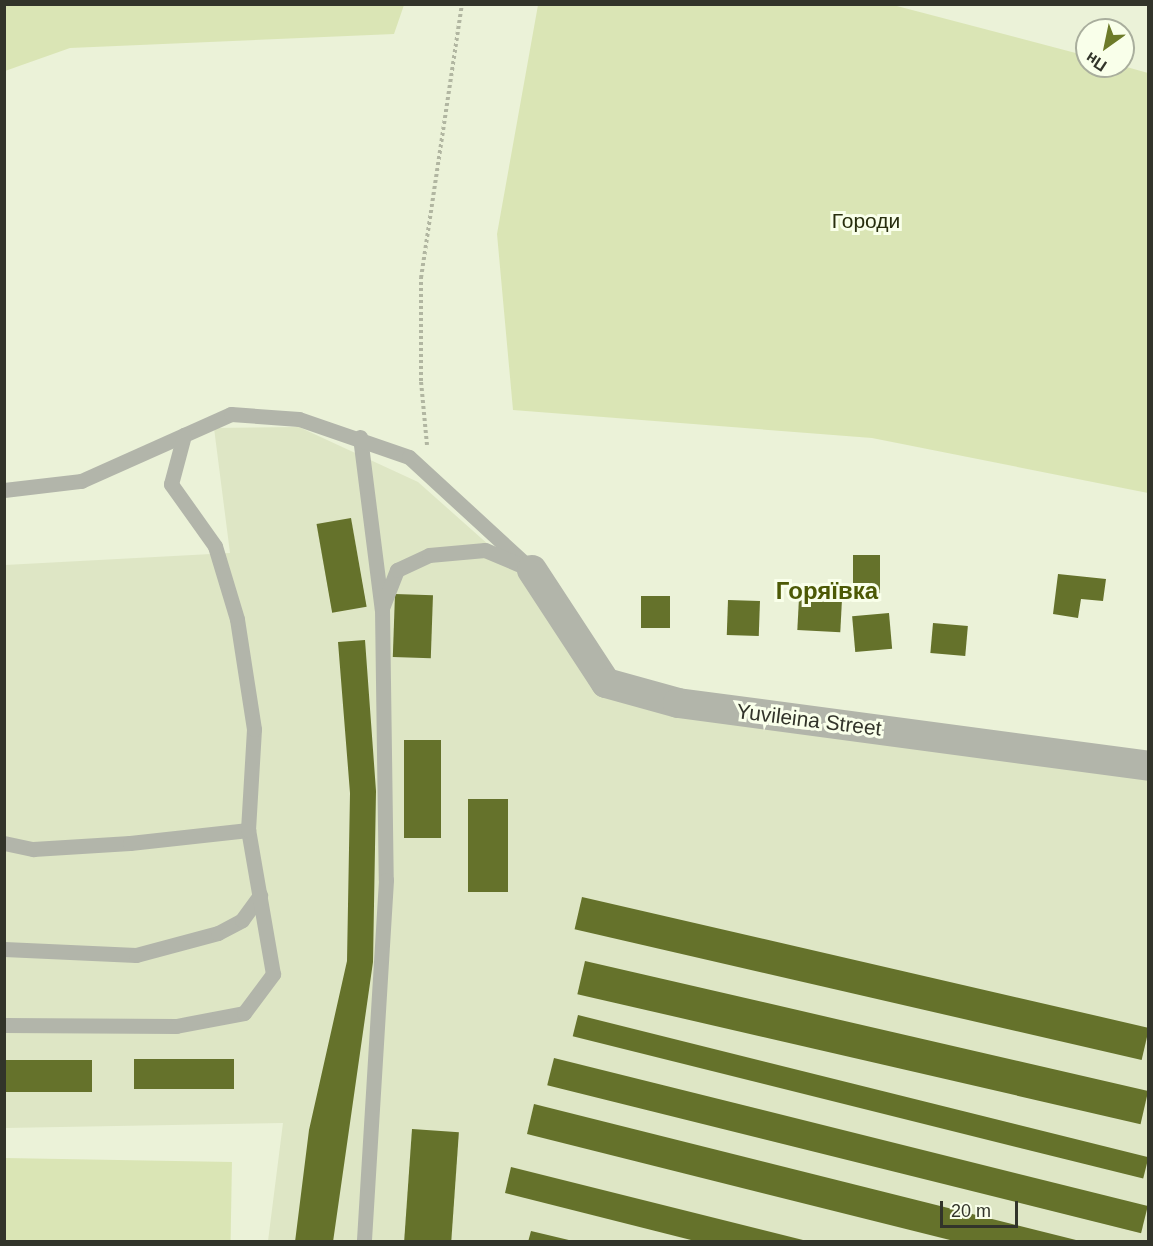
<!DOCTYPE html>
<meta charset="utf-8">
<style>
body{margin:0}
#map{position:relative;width:1153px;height:1246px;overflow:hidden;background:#ebf2d8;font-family:Arial,sans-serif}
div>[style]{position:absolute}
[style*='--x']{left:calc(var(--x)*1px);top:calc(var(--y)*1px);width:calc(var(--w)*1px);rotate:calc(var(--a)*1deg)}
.built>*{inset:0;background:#dee6c5}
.green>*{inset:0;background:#dae5b5;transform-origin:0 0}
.building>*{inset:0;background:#65722b;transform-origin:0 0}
.path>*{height:4px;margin-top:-2px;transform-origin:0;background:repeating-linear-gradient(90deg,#b1b6a1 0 3px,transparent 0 6px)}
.lane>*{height:15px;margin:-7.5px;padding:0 7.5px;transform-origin:7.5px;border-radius:7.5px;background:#b2b5aa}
.street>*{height:30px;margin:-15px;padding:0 15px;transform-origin:15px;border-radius:15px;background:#b2b5aa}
span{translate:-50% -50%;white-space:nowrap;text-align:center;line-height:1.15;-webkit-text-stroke:6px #f9ffea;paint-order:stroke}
.park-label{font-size:21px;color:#282e0e}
.street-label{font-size:21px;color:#32342a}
.quarter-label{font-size:24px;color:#4c5905;font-weight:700}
.frame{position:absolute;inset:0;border:6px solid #32342a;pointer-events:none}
.north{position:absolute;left:1075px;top:18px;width:60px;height:60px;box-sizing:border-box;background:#f9ffea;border:2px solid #a9ae9d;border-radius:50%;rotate:213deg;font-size:16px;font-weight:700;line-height:24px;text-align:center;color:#32342a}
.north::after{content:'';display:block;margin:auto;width:21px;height:27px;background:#6d7b29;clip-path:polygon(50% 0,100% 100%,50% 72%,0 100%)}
.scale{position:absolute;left:940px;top:1201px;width:78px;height:27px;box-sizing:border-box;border:3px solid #32342a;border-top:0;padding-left:8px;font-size:18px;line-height:21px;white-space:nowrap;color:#32342a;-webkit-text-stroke:4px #f9ffea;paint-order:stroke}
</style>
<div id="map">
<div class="built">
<i style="clip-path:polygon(299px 427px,418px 482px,526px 578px,604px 692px,1148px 775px,1148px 1241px,268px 1241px,283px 1123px,5px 1128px,5px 565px,230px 553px,214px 428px)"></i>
</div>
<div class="green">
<i style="clip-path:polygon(4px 5px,5px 4px,404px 5px,394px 34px,70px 48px,5px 71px)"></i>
<i style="clip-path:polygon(538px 5px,893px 5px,1087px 56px,1087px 66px,1123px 66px,1148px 73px,1148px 493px,872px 438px,513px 410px,497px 234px)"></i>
<i style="left:5px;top:1158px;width:227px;height:83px;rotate:1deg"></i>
</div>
<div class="building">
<i style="left:351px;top:518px;width:90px;height:35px;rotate:80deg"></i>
<i style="left:853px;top:555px;width:27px;height:45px"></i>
<i style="clip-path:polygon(1058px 574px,1106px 579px,1103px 601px,1081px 599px,1078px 618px,1053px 614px)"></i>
<i style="left:395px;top:594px;width:38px;height:63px;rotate:2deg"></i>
<i style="left:641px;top:596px;width:29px;height:32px"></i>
<i style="left:799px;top:598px;width:43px;height:32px;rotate:3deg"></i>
<i style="left:728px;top:600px;width:32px;height:35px;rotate:2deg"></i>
<i style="left:889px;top:613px;width:36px;height:37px;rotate:85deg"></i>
<i style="left:933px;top:623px;width:35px;height:30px;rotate:5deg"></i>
<i style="clip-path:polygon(365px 640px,376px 791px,373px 962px,333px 1242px,295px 1242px,309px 1130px,347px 961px,350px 793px,338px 642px)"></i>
<i style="left:404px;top:740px;width:37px;height:98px"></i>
<i style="left:468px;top:799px;width:40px;height:93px"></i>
<i style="left:582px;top:897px;width:582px;height:33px;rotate:13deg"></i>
<i style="left:585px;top:961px;width:578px;height:34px;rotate:13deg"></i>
<i style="left:578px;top:1015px;width:588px;height:22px;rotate:14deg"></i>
<i style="left:554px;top:1058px;width:612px;height:28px;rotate:14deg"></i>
<i style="left:234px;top:1059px;width:30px;height:100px;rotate:90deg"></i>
<i style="left:92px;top:1060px;width:32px;height:88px;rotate:90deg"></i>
<i style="clip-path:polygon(534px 1104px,1080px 1241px,1080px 1242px,958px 1242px,527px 1134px)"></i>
<i style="left:412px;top:1129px;width:47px;height:113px;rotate:4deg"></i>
<i style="clip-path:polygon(511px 1167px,807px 1241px,807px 1242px,699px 1242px,505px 1193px)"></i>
<i style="clip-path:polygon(531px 1231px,573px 1241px,573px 1242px,528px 1242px)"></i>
</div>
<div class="path">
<i style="--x:427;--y:445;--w:64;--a:-95.4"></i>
<i style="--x:421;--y:381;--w:103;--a:-90"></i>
<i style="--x:421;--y:278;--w:277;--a:-81.5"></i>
</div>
<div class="lane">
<i style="--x:360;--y:437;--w:174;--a:82.8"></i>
<i style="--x:382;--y:610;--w:270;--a:89.2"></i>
<i style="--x:386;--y:880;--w:363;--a:93.5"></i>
<i style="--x:4;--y:490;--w:78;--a:-6.7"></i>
<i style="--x:81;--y:481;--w:164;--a:-24.1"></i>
<i style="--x:231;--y:414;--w:68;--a:4.2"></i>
<i style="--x:299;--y:419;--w:116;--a:19.1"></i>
<i style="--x:409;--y:457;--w:167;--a:42.6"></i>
<i style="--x:382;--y:608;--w:41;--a:-68.5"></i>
<i style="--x:397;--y:570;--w:35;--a:-25"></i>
<i style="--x:429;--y:555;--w:56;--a:-5.1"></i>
<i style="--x:485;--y:550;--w:39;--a:23"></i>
<i style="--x:4;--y:843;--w:30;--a:12"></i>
<i style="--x:33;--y:849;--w:97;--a:-3.5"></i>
<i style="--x:130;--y:843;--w:119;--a:-6.3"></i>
<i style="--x:4;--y:949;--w:132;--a:2.6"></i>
<i style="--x:136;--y:955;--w:85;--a:-15"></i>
<i style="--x:218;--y:933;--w:27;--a:-28"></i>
<i style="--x:242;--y:920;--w:31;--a:-54"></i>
<i style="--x:4;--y:1025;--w:172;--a:0.3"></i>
<i style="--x:176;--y:1026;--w:69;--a:-10.8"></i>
<i style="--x:244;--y:1013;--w:49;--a:-53.4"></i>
<i style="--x:273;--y:974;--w:146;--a:-99.8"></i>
<i style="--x:248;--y:830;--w:101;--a:-86.6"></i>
<i style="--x:254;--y:729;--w:111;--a:-98.8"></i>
<i style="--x:237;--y:619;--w:76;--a:-106.8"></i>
<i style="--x:215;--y:546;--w:76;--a:-125.4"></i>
<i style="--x:171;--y:484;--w:51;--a:-75.1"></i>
</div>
<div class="street">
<i style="--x:532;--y:570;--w:135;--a:56.8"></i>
<i style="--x:606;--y:683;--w:75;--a:15.5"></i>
<i style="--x:678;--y:703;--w:474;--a:7.6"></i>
</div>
<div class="park-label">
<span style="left:866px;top:221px">Городи</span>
</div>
<div class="street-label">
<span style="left:809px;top:720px;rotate:7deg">Yuvileina Street</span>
</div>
<div class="quarter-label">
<span style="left:827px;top:591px">Горяївка</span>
</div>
<div class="frame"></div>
<div class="north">Пн</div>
<div class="scale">20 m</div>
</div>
